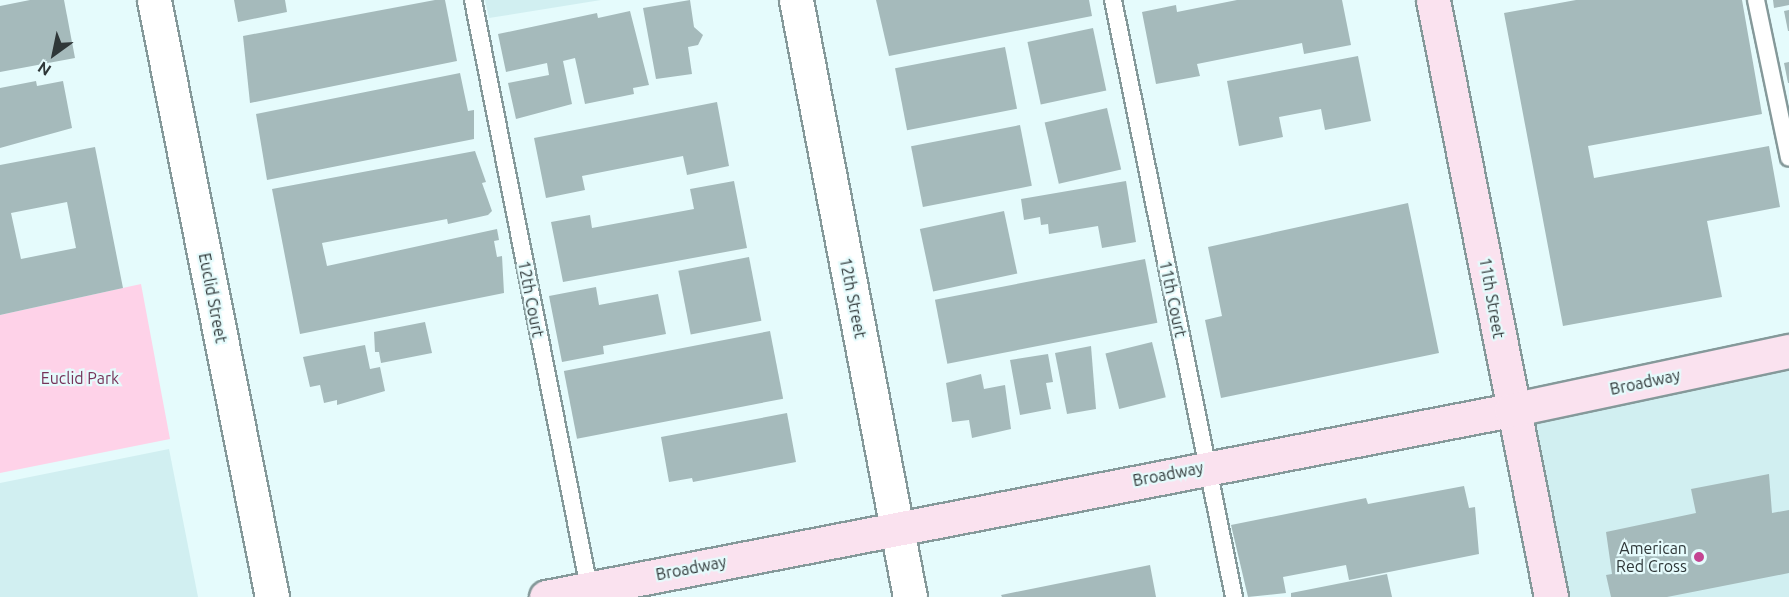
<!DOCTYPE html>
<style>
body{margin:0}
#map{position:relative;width:1789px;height:597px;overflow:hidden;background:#e5fbfc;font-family:Ubuntu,sans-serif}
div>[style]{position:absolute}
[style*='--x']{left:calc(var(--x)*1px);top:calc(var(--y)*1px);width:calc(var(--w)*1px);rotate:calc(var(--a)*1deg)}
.built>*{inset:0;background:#d1eff1}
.green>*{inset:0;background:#fed2e8}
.building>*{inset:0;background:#a5babb;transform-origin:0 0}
.roads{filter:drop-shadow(2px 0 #85999a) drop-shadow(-2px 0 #85999a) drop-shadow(0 2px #85999a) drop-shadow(0 -2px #85999a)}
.lane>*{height:16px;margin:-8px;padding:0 8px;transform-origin:8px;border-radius:8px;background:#fff}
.street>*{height:33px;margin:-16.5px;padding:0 16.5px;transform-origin:16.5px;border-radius:16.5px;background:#fff}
.secondary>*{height:33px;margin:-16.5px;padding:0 16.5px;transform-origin:16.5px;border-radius:16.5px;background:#fae2ef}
.dots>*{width:16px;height:16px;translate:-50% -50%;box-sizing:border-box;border:3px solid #e5fbfc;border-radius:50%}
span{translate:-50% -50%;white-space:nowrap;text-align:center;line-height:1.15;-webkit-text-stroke:4.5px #e5fbfc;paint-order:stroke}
.street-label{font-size:16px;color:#2f3738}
.park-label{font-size:16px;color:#753359}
.poi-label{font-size:16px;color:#2f3738}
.right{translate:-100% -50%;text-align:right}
.north{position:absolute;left:24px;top:24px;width:60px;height:60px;-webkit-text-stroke:4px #e5fbfc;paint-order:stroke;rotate:213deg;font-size:16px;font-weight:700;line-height:24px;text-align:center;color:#2f3738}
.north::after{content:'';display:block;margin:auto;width:21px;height:27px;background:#2f3738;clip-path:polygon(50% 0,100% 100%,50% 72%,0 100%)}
</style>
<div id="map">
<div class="built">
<i style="clip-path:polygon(485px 0,601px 0,489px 18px)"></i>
<i style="clip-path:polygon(1789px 351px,1789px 597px,1551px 597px,1511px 410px)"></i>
<i style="clip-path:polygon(169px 449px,198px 597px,0 597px,0 483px)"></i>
</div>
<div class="green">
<i style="clip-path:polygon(141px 284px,170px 439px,0 473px,0 315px)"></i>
</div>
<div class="building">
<i style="clip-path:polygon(30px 0,64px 0,75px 58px,0 72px,0 6px)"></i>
<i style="clip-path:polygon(234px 0,285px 0,287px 12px,238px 22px)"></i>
<i style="clip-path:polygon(435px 0,445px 0,457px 61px,250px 103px,243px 36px)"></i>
<i style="clip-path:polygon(690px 0,694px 27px,703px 35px,698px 45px,688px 47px,692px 74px,656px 79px,643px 8px)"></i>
<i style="clip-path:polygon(876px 0,1089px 0,1092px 16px,889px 56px)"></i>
<i style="clip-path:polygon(1237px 0,1342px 0,1351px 45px,1304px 54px,1302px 43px,1197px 64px,1200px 76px,1156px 84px,1142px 12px,1176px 5px,1177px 12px)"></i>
<i style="clip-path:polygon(1576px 0,1742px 0,1762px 114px,1588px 146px,1594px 178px,1769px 146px,1780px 207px,1707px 221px,1722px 297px,1563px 326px,1504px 13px)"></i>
<i style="clip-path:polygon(1773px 0,1789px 0,1789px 5px,1774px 8px)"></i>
<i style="clip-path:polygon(1789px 10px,1789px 31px,1788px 31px,1784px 11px)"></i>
<i style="clip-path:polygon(630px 11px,649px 85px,633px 88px,634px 94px,585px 104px,575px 58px,563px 61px,572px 104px,516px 119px,508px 83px,549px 75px,547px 63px,506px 72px,498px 34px,597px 13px,598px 18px)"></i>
<i style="left:1093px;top:28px;width:64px;height:67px;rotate:78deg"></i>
<i style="left:1005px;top:47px;width:63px;height:112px;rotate:79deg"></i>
<i style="clip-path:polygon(1358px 56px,1371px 121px,1325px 130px,1321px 109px,1279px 117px,1283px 137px,1239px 146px,1227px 81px)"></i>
<i style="clip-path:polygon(1789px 62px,1789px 83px,1788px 83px,1784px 63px)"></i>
<i style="clip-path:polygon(460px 73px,468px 111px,474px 110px,474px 139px,267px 180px,256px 114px)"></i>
<i style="clip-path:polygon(36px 81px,37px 86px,63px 81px,72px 128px,0 148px,0 88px)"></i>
<i style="clip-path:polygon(717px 102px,729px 166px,687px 175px,683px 156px,582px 176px,585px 190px,546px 198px,534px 138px)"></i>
<i style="left:1107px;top:108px;width:63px;height:64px;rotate:77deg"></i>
<i style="left:1020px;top:125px;width:62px;height:111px;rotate:79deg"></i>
<i style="clip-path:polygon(evenodd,95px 147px,123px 288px,0 315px,0 165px,95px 147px,67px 202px,76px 248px,21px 259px,11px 213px,67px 202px)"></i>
<i style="clip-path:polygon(475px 151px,486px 182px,482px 183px,492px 211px,488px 215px,448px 224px,447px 219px,322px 243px,327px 266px,497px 229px,499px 240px,494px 241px,497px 257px,502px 256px,504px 293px,300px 334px,272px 189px)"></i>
<i style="clip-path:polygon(734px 181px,747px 248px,563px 282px,551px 222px,590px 215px,592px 228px,694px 209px,690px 189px)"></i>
<i style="clip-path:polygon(1126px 181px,1136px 242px,1102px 248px,1098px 226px,1049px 234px,1048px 224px,1041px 225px,1040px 217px,1024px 220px,1021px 199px)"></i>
<i style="clip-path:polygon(1408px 203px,1439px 353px,1221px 398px,1205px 320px,1222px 316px,1208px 247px)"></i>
<i style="left:1004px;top:211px;width:64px;height:86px;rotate:78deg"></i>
<i style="left:749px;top:257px;width:65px;height:72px;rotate:79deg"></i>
<i style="left:1145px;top:259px;width:65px;height:214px;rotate:79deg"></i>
<i style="clip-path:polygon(596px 287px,599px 305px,658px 294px,666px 334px,603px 346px,604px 354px,562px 362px,549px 296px)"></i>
<i style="clip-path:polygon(425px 322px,432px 353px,381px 363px,379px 352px,375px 352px,374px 332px)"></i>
<i style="left:770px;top:331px;width:69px;height:210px;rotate:79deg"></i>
<i style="left:1152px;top:342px;width:57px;height:48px;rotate:76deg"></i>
<i style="clip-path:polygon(365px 345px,370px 369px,380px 367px,385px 391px,337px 405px,337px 400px,324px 403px,320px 385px,310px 387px,303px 357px)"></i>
<i style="clip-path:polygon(1091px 346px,1096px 409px,1067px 414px,1055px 353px)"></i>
<i style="clip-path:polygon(1048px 354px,1053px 382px,1046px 383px,1051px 409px,1020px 415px,1010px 360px)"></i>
<i style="clip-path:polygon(981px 374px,984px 389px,1005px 385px,1011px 429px,972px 438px,969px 420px,952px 422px,946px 383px)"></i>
<i style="clip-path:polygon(787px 413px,796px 462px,693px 482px,692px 478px,669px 482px,661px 437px)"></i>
<i style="clip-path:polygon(1769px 474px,1772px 513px,1789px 510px,1789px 573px,1667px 597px,1611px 597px,1606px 575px,1612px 574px,1606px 532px,1696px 513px,1691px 489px)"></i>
<i style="clip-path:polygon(1464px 486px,1469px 508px,1475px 507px,1479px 554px,1349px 580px,1346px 565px,1283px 577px,1286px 593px,1248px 597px,1231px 525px,1366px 498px,1368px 504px)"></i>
<i style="clip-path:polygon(1150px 565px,1156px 597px,1002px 597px,1001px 595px)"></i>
<i style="clip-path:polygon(1387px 574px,1392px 597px,1291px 597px,1291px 593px)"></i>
</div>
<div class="roads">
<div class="lane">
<i style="--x:473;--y:0;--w:604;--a:78.84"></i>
<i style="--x:1113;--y:0;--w:609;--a:78.54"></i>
<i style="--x:1756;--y:0;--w:161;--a:78.2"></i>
</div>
<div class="street">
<i style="--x:154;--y:0;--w:609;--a:78.82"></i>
<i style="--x:796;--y:0;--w:608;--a:79.19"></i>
</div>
<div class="secondary">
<i style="--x:1433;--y:0;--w:609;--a:78.82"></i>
<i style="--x:546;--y:597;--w:983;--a:-10.97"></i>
<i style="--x:1511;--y:410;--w:284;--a:-12"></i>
</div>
</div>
<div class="dots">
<i style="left:1699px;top:557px;background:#c44592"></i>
</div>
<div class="street-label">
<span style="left:213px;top:298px;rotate:79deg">Euclid Street</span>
<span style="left:853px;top:298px;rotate:79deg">12th Street</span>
<span style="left:1492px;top:298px;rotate:80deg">11th Street</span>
<span style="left:531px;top:299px;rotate:79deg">12th Court</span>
<span style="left:1173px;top:299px;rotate:78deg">11th Court</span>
<span style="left:1645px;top:382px;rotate:-12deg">Broadway</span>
<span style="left:1168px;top:474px;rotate:-11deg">Broadway</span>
<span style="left:691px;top:568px;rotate:-11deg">Broadway</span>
</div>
<div class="park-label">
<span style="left:80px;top:378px">Euclid Park</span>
</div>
<div class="poi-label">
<span class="right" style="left:1687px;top:557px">American<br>Red Cross</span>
</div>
<div class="north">N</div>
</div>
